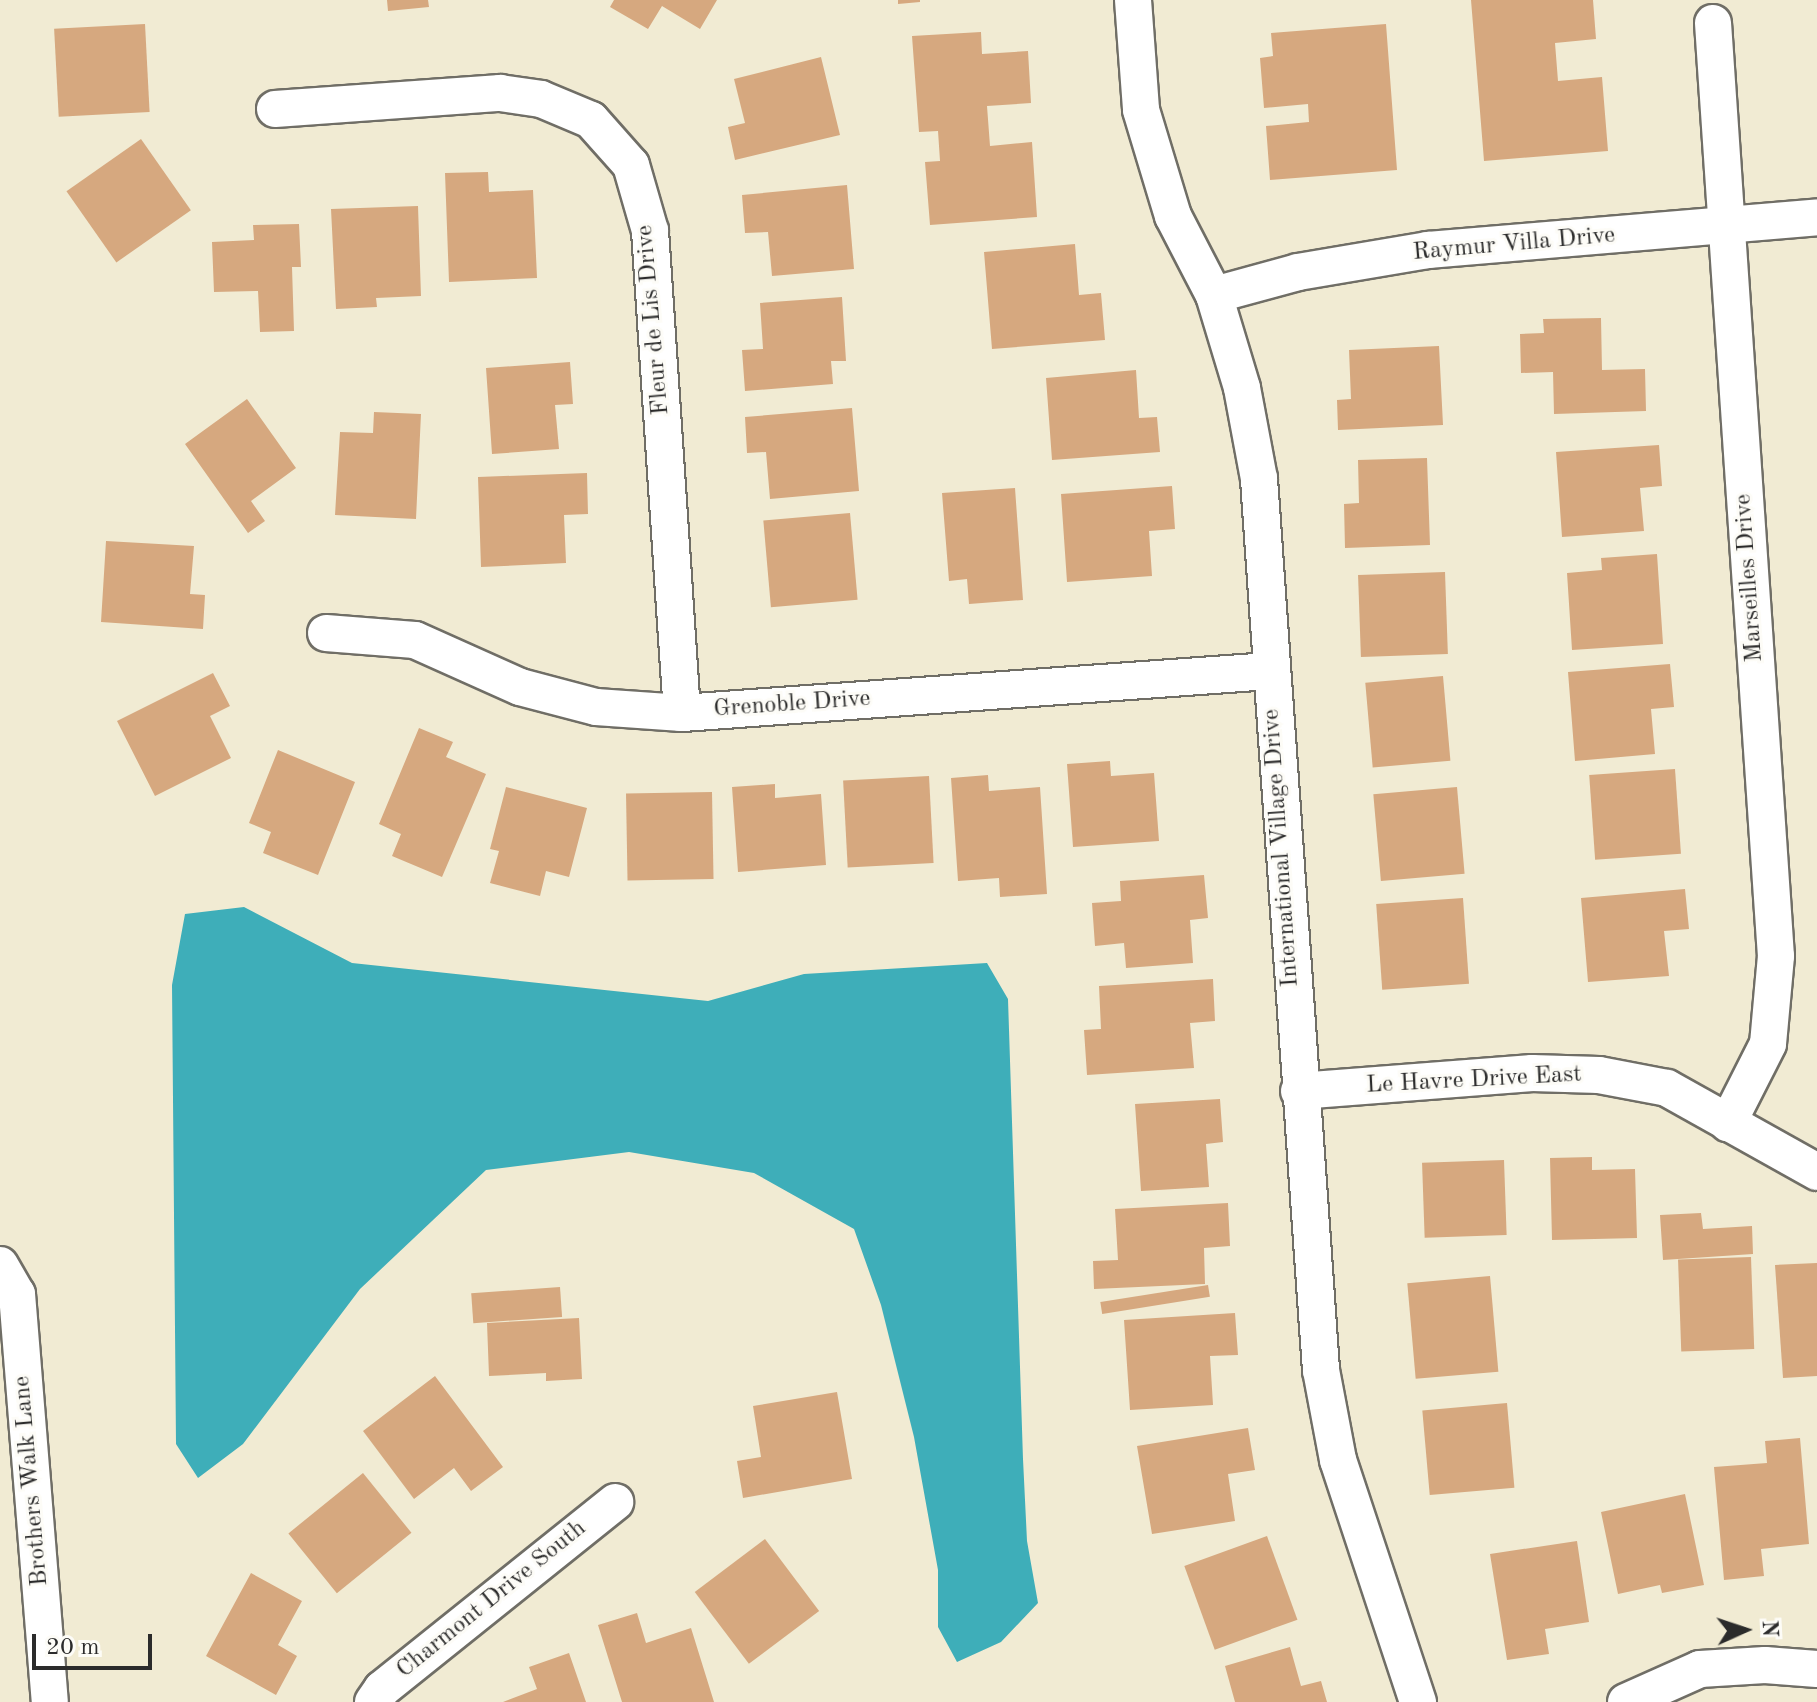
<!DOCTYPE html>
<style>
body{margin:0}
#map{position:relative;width:1817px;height:1702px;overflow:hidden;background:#f1ebd3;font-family:"Old Standard TT",serif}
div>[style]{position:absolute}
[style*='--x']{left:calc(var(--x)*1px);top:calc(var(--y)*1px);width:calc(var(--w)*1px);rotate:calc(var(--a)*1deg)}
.water>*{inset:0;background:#3eaeb9}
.building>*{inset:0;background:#d6a87f;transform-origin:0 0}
.roads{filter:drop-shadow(2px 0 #706e66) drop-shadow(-2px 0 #706e66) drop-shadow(0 2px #706e66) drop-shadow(0 -2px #706e66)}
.minor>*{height:36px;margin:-18px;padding:0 18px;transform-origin:18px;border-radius:18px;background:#fff}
span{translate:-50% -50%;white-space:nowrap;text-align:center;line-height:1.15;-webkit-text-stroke:6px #fdfcf7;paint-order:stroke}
.street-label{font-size:24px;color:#2b2b2b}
.north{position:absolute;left:1705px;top:1590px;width:80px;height:80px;-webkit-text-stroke:6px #fdfcf7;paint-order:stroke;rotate:87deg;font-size:22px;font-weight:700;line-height:32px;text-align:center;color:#2b2b2b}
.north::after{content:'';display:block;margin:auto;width:28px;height:36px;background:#2b2b2b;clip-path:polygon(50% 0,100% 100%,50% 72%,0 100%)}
.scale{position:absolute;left:32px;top:1634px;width:120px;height:36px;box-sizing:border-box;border:4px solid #2b2b2b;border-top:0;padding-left:10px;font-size:24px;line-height:28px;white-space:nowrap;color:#2b2b2b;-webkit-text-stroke:6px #fdfcf7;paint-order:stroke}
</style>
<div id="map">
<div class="water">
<i style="clip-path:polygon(244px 907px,352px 963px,708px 1001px,804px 974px,987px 963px,1008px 999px,1023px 1459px,1027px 1541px,1038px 1603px,1001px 1642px,957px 1662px,938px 1627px,938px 1570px,914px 1437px,881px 1305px,854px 1229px,754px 1173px,629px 1152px,486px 1170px,360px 1289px,243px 1444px,198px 1478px,176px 1444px,172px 985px,185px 914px)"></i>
</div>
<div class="building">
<i style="clip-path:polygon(387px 0,428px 0,429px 7px,388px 11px)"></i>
<i style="clip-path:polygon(614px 0,717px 0,700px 29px,662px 6px,648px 29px,610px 7px)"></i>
<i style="clip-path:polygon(898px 0,920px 0,920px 2px,898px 4px)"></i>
<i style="clip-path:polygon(1471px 0,1593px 0,1596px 39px,1555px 43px,1558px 81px,1602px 77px,1608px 151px,1484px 161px)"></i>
<i style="left:145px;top:24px;width:88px;height:91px;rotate:87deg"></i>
<i style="clip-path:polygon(1386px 24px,1397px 170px,1270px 180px,1266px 126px,1309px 122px,1308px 104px,1264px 108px,1260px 58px,1273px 56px,1271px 33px)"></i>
<i style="clip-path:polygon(981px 32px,982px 54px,1028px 51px,1031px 103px,987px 106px,990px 146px,1032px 142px,1037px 217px,930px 225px,925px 162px,940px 161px,938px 131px,919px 132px,912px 36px)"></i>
<i style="clip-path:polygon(821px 57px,840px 135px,735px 160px,728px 127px,745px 123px,734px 79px)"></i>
<i style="left:141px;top:139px;width:87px;height:91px;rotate:55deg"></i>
<i style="clip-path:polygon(488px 172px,489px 192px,533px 190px,537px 278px,449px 282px,445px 173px)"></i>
<i style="clip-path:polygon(847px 185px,854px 269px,772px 276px,768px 232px,745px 233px,742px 195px)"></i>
<i style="clip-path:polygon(418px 206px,421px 296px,376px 298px,377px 307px,336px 309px,331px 209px)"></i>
<i style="clip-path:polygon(299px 224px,301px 267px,292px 267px,294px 331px,260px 332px,258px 291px,214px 292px,212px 242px,254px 240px,253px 225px)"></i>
<i style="clip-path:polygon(1075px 244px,1079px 295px,1101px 293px,1105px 340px,992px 349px,984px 252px)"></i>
<i style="clip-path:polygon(842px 297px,846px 361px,831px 361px,833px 384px,745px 391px,742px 350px,763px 349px,760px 303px)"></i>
<i style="clip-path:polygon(1601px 318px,1602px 370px,1645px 369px,1646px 411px,1554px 414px,1553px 372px,1521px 373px,1520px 334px,1544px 333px,1543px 319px)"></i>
<i style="clip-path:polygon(1439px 346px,1443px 425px,1338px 430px,1337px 400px,1351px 399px,1349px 350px)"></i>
<i style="clip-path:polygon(570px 362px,573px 404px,555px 405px,559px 449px,492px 454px,486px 368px)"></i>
<i style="clip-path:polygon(1136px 370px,1139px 418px,1157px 417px,1160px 452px,1052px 460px,1046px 378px)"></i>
<i style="clip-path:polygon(247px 399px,296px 468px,251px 501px,265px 521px,248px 533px,185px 444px)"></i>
<i style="clip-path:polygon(852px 408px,859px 491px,770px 499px,766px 452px,747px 453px,745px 417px)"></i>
<i style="clip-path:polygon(374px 412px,421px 414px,416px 519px,335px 515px,340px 432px,373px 433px)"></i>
<i style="clip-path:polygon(1659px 445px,1662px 486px,1640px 488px,1644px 531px,1562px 537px,1556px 452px)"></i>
<i style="clip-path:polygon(1427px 458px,1430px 545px,1345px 548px,1344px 504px,1359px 503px,1358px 460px)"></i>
<i style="clip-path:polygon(587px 473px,588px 514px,564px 515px,566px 563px,481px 567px,478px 477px)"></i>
<i style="clip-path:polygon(1172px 486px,1175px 529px,1149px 531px,1152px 576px,1067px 582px,1061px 494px)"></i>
<i style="clip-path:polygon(1015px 488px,1023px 600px,969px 604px,967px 579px,949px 581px,942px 493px)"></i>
<i style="left:850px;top:513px;width:87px;height:87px;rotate:85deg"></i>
<i style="clip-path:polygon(106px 541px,194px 546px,190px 594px,205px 595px,203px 629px,101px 622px)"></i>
<i style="clip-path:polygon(1657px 554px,1663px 644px,1572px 650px,1567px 573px,1602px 570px,1601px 558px)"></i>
<i style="left:1445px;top:572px;width:82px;height:87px;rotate:88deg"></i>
<i style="clip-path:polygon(1670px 664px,1674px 707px,1651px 709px,1655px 754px,1575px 761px,1568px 672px)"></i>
<i style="clip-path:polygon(213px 673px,230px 706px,210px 716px,231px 758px,155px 796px,117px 721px)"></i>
<i style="left:1443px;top:676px;width:85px;height:78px;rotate:85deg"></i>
<i style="clip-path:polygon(419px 728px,453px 742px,446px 757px,486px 774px,442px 877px,392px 856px,401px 834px,379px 824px)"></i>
<i style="clip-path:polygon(278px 750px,355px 782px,318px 875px,263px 853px,271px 832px,249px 823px)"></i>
<i style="clip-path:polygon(1110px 761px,1111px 776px,1154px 773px,1159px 841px,1073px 847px,1067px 764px)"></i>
<i style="left:1675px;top:769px;width:85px;height:86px;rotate:86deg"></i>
<i style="clip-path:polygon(988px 775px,989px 791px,1040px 787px,1047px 894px,1000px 897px,999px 878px,958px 881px,951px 778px)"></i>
<i style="left:929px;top:776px;width:87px;height:86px;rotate:87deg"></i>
<i style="clip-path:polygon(775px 784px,775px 798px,821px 794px,826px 865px,738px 872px,732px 787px)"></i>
<i style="clip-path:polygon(506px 787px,587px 808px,569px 877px,546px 871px,540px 896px,490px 883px,499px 851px,490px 849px)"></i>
<i style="left:1457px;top:787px;width:87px;height:84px;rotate:85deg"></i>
<i style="left:712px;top:792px;width:87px;height:86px;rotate:89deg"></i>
<i style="clip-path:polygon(1204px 875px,1208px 918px,1190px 920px,1193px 963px,1126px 968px,1124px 943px,1095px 946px,1092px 903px,1121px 901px,1120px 881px)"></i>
<i style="clip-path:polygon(1685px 889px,1689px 929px,1664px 931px,1669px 976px,1588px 982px,1581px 898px)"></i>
<i style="left:1463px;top:898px;width:86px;height:87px;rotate:86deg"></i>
<i style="clip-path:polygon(1213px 979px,1215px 1021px,1190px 1023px,1194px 1068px,1087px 1075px,1084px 1030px,1101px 1029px,1099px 986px)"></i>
<i style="clip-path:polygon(1220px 1099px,1223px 1142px,1206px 1144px,1209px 1187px,1141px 1191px,1135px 1104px)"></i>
<i style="clip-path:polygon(1592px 1157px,1592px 1170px,1635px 1169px,1637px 1238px,1552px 1240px,1550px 1158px)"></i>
<i style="left:1504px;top:1160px;width:75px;height:82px;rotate:88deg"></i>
<i style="clip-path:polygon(1228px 1203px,1230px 1246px,1204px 1248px,1205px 1284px,1094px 1289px,1093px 1261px,1118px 1260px,1115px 1209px)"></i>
<i style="clip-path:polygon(1701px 1213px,1703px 1229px,1752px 1226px,1753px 1254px,1663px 1260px,1660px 1215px)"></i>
<i style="left:1751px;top:1257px;width:92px;height:73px;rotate:88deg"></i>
<i style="clip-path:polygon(1817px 1263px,1817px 1376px,1783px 1378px,1775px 1265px)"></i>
<i style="left:1490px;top:1276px;width:96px;height:83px;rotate:85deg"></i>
<i style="left:1208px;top:1285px;width:12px;height:109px;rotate:81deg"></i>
<i style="left:560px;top:1287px;width:30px;height:89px;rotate:86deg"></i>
<i style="clip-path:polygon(1235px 1313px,1238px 1355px,1210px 1356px,1213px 1405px,1130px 1410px,1124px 1320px)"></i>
<i style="clip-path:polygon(579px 1318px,582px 1379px,546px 1381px,546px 1373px,489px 1376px,487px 1323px)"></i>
<i style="clip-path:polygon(435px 1376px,503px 1467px,471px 1491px,454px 1468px,414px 1499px,363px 1431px)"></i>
<i style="clip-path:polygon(837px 1392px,852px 1479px,743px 1498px,737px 1461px,761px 1457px,753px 1406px)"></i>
<i style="left:1507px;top:1403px;width:85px;height:85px;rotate:85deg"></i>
<i style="clip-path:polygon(1248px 1428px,1255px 1470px,1228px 1474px,1235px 1521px,1152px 1534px,1137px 1446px)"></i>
<i style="clip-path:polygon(1800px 1438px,1809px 1544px,1761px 1549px,1764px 1576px,1724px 1580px,1714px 1467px,1767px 1463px,1765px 1441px)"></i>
<i style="left:363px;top:1473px;width:77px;height:96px;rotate:51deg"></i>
<i style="clip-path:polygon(1685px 1494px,1704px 1585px,1662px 1593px,1660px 1585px,1618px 1594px,1601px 1512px)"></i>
<i style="left:1267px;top:1536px;width:89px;height:88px;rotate:70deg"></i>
<i style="left:765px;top:1539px;width:90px;height:88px;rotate:53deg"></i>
<i style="clip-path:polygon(1577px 1541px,1589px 1622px,1545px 1629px,1549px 1654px,1507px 1660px,1490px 1554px)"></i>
<i style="clip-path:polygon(251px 1573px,302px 1601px,278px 1645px,297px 1656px,276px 1695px,206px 1656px)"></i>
<i style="clip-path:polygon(637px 1613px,646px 1643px,691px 1628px,714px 1702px,622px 1702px,598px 1625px)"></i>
<i style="clip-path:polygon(1290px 1647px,1301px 1686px,1321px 1681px,1327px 1702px,1235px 1702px,1225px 1666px)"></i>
<i style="clip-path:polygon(569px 1653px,586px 1702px,503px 1702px,537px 1689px,529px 1667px)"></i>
</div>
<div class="roads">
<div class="minor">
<i style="--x:1133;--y:0;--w:110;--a:85.8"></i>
<i style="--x:1141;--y:110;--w:111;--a:73.2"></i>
<i style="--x:1173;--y:216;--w:89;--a:62.6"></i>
<i style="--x:1214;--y:295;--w:97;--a:73.2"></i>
<i style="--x:1242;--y:388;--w:93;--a:79.4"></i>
<i style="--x:1259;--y:479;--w:893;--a:86.02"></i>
<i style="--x:1321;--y:1370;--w:92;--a:79.3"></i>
<i style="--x:1338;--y:1460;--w:255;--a:71.7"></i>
<i style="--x:1713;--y:23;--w:935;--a:86.14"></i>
<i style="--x:1776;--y:956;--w:88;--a:95.2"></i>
<i style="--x:1768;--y:1044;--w:89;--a:116.9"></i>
<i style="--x:275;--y:109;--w:226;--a:-4.1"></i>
<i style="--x:500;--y:93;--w:41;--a:8.3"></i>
<i style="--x:541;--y:99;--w:54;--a:22.8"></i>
<i style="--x:591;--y:120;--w:60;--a:48.4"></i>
<i style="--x:631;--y:165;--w:69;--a:73.9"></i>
<i style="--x:650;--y:231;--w:483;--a:86.2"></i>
<i style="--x:1214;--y:295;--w:87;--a:-15.3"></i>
<i style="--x:1298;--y:272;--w:132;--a:-9.6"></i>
<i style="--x:1428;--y:250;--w:390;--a:-4.8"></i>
<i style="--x:326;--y:633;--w:89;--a:4.5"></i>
<i style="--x:415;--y:640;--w:115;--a:24.1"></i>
<i style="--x:520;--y:687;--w:79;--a:14.7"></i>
<i style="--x:596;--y:707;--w:86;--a:4"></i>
<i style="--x:682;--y:713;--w:589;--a:-4.09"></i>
<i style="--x:1299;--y:1091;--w:234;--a:-4.4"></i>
<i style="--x:1532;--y:1073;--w:67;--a:1.7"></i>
<i style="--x:1599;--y:1075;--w:69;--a:10.8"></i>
<i style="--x:1667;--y:1088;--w:172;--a:29.2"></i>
<i style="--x:0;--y:1265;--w:34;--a:60"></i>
<i style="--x:17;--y:1294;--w:409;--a:85.4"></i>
<i style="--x:373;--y:1702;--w:16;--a:-55"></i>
<i style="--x:382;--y:1689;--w:299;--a:-38.7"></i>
<i style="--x:1626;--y:1702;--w:81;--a:-24"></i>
<i style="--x:1700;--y:1669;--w:65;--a:-3.5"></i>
<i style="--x:1765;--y:1665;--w:52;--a:4.4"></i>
</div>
</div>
<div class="street-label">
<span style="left:1514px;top:245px;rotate:-5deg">Raymur Villa Drive</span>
<span style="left:654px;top:320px;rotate:-95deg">Fleur de Lis Drive</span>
<span style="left:1750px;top:578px;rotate:-94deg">Marseilles Drive</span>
<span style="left:792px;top:705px;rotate:-4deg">Grenoble Drive</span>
<span style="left:1282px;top:848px;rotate:-94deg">International Village Drive</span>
<span style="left:1474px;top:1081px;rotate:-3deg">Le Havre Drive East</span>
<span style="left:32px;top:1481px;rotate:-95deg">Brothers Walk Lane</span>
<span style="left:492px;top:1600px;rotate:-39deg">Charmont Drive South</span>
</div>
<div class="north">N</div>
<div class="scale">20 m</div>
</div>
